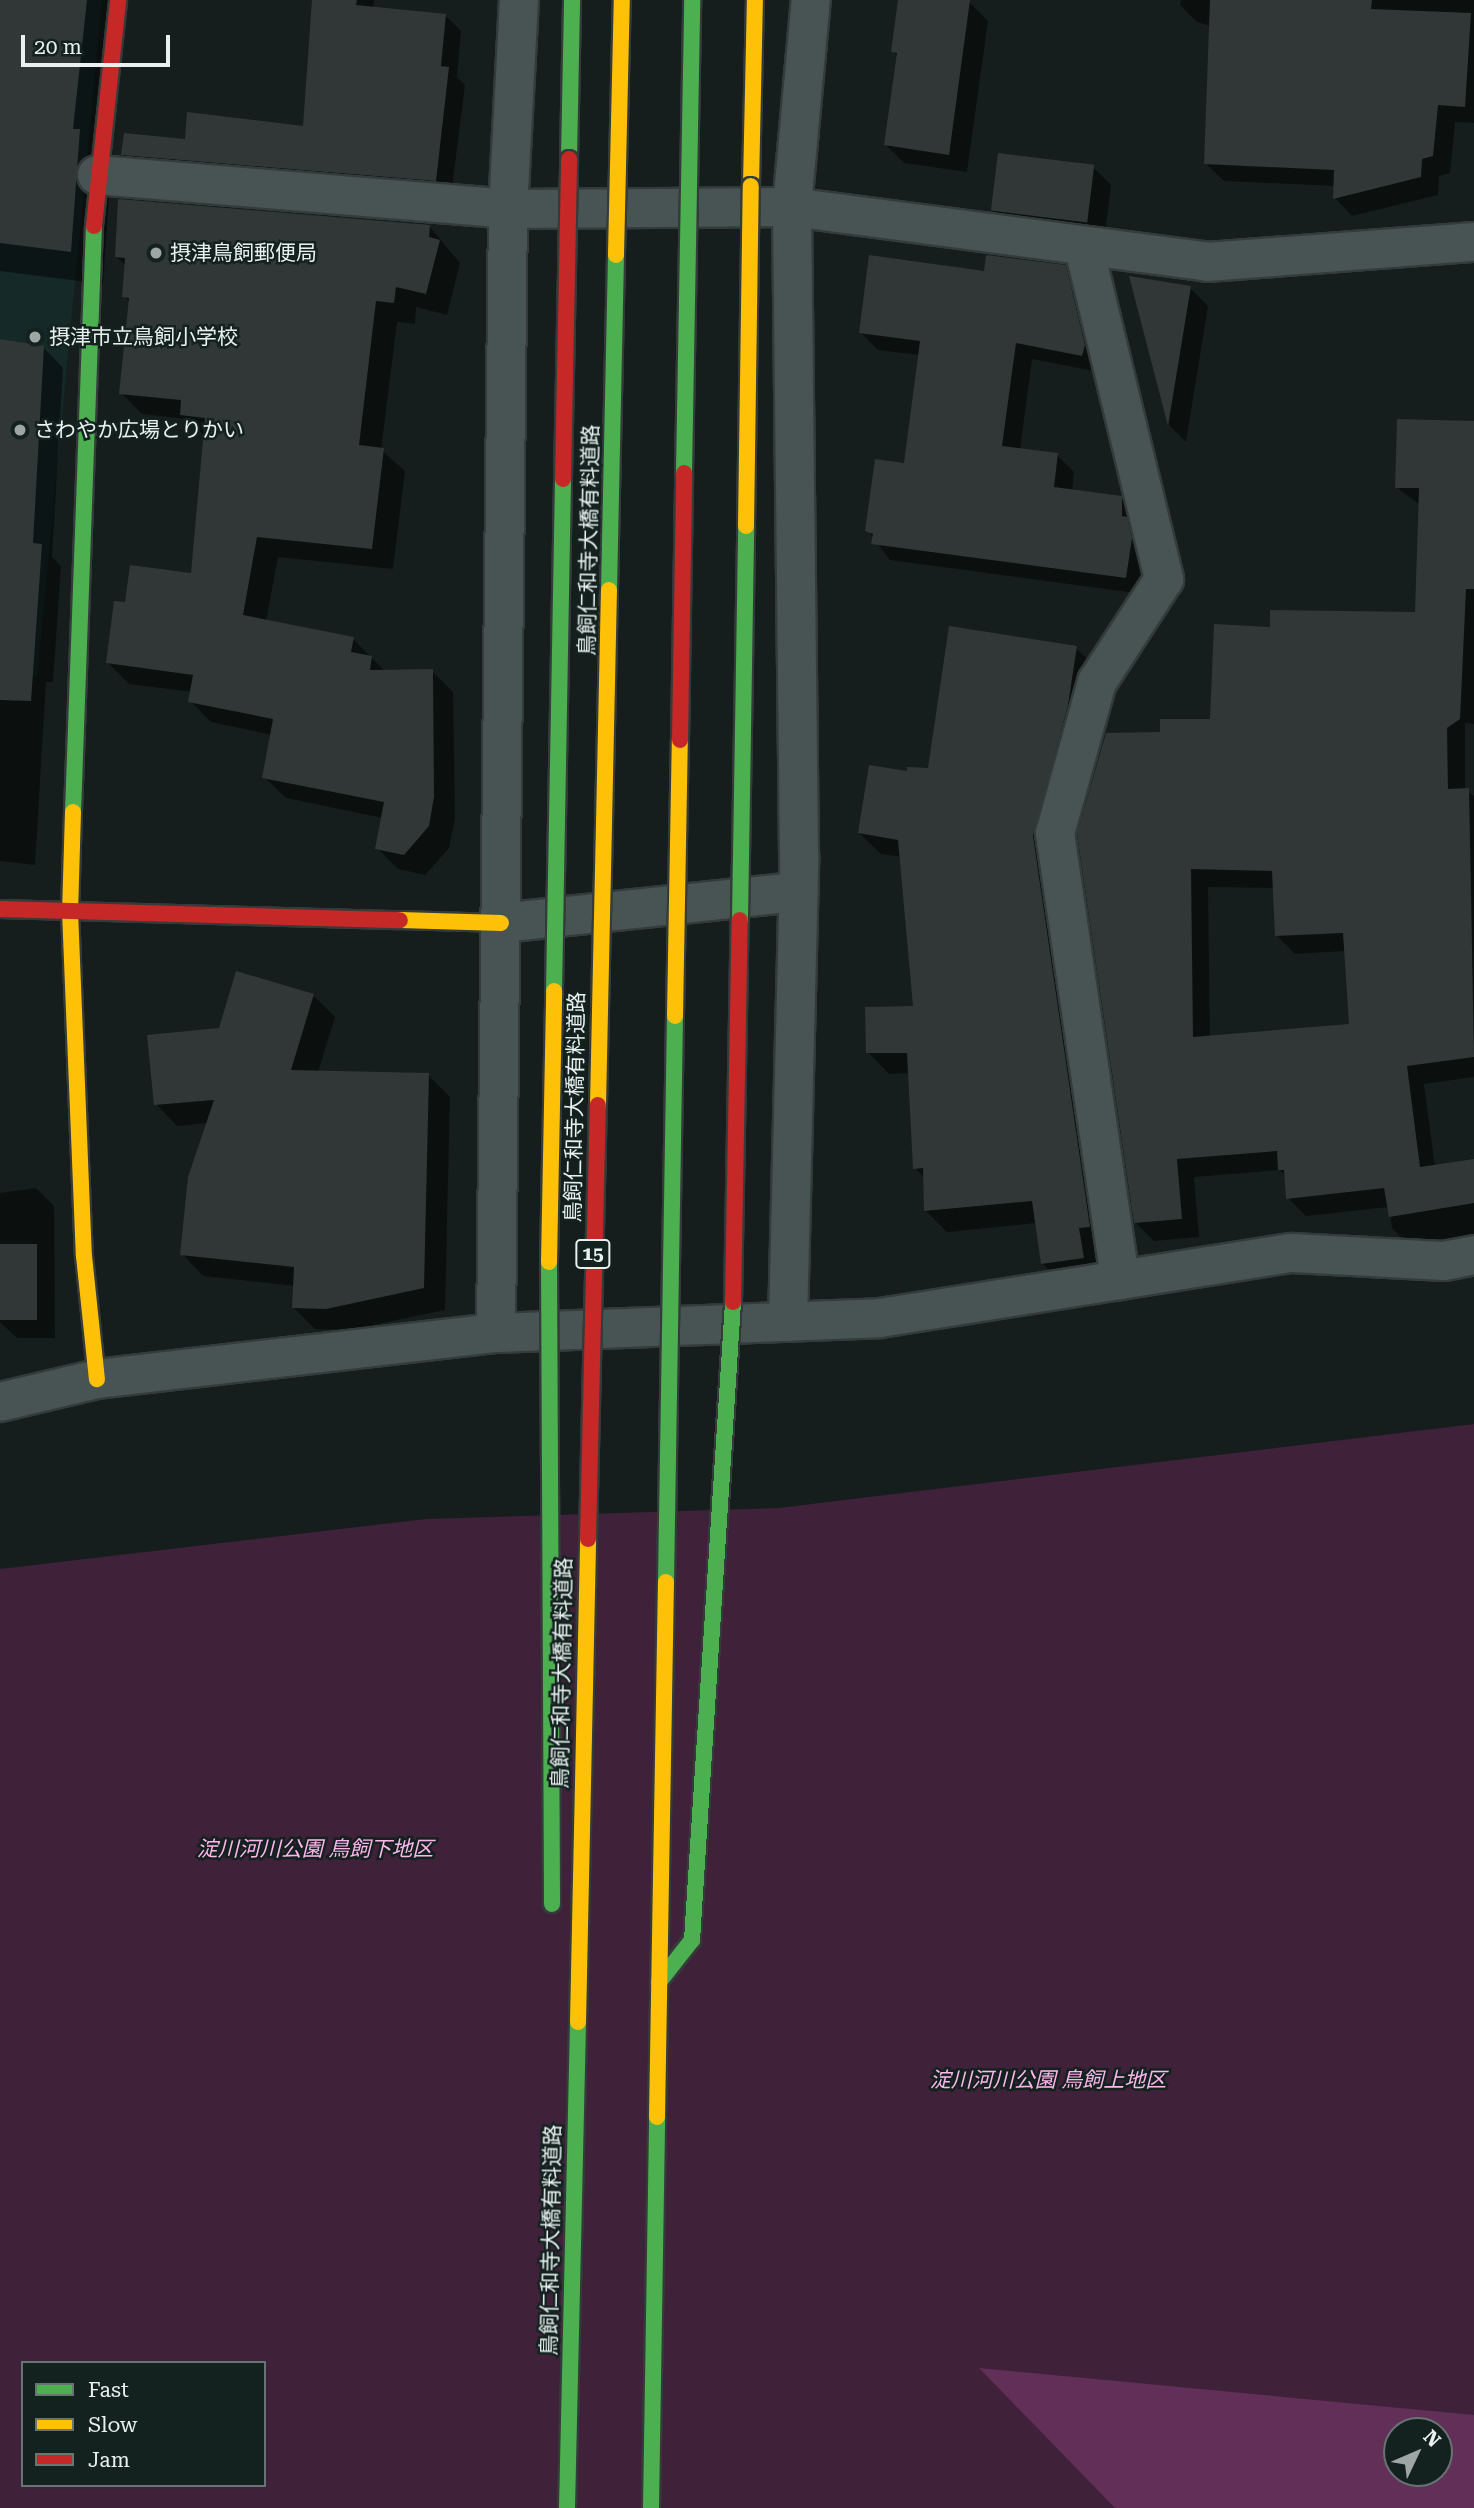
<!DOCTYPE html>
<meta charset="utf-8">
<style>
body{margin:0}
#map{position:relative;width:1474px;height:2508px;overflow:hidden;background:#161e1d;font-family:"Roboto Serif","Noto Sans JP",serif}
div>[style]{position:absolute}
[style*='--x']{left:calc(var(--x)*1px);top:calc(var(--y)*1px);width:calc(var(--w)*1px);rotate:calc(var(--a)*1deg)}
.built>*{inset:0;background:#152928}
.green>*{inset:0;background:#40213a}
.forest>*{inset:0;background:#612f58}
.shadow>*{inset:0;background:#0007}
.building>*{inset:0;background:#303736;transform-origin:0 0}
.roads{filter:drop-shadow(2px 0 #343b3a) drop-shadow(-2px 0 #343b3a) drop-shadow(0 2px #343b3a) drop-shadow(0 -2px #343b3a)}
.street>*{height:38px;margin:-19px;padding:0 19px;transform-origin:19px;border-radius:19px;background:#475453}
.fast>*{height:16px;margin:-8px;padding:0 8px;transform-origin:8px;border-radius:8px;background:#4caf50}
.slow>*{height:16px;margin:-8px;padding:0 8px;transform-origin:8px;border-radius:8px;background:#ffc107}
.jam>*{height:16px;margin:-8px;padding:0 8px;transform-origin:8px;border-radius:8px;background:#c62828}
.bridges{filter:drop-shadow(2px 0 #343b3a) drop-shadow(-2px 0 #343b3a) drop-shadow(0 2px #343b3a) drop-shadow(0 -2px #343b3a)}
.fast-bridge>*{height:16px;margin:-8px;padding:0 8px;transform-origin:8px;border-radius:8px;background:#4caf50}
.slow-bridge>*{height:16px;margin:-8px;padding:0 8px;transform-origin:8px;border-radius:8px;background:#ffc107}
.jam-bridge>*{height:16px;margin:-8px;padding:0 8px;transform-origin:8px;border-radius:8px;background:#c62828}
.dots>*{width:19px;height:19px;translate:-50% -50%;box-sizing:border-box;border:4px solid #13211f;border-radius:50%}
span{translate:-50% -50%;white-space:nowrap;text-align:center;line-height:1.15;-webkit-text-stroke:5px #13211f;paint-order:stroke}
.shield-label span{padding:2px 5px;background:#13211f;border:2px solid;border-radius:5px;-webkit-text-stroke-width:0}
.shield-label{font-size:19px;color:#e8f1f0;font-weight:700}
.poi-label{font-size:21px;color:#e8f1f0}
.left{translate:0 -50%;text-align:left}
.street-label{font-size:21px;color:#e8f1f0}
.park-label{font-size:21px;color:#feb6ed;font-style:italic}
.legend{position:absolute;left:21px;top:2361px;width:245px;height:126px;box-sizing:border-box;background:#13211f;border:2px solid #687473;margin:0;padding:9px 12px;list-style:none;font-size:21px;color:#e8f1f0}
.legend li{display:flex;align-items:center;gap:14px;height:35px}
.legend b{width:35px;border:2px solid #687473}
.north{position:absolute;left:1383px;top:2417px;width:70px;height:70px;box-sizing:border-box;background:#13211f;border:2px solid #687473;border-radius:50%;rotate:46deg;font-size:19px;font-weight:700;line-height:28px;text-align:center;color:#e8f1f0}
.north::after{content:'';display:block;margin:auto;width:24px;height:32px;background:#9ea7a6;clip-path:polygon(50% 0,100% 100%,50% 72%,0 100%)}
.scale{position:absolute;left:21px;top:35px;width:149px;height:32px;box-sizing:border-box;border:4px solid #e8f1f0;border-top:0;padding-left:9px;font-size:21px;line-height:24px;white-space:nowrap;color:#e8f1f0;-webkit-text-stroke:5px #13211f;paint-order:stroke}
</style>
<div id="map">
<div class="built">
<i style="clip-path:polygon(0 0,102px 0,37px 677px,0 674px)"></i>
</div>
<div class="green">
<i style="clip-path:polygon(evenodd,1474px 1424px,1474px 2508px,0 2508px,0 1569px,426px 1519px,779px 1508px,1474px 1424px,23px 2363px,264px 2363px,264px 2485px,23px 2485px,23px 2363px,1474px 1424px,1397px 2431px,1439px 2431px,1439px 2473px,1397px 2473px,1397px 2431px)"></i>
</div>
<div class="forest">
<i style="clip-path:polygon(evenodd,979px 2368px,1474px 2415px,1474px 2508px,1115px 2508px,979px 2368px,1397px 2431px,1439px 2431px,1439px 2473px,1397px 2473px,1397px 2431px)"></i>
</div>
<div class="shadow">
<i style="clip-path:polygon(0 0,123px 0,103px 284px,0 271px)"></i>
<i style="clip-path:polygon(314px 0,374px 0,373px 8px,445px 15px,461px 31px,457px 77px,465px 85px,451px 196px,139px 171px,123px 154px,186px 141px,304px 128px)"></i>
<i style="clip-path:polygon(899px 0,969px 2px,988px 21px,967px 172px,904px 163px,886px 145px,898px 57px,893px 51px)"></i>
<i style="clip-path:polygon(1181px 0,1474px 0,1474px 123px,1455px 122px,1450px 173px,1439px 176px,1438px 195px,1352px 216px,1335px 198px,1335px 186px,1224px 181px,1206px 164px,1210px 26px,1197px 22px,1180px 5px)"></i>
<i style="clip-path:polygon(1093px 167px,1111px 185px,1104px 242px,1011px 229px,993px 211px)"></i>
<i style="clip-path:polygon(429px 226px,460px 263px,447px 315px,416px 307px,415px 324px,397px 322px,381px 450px,405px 471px,393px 569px,278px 557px,266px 621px,353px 639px,385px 671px,432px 671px,453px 692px,455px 819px,449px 848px,425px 875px,398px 869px,377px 848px,383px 818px,286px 798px,264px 777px,272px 735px,211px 722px,190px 701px,192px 692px,129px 684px,108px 663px,127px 604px,192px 575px,205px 436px,186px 419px,142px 414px,121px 393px,130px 303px,124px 296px,126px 266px,116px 256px)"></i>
<i style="clip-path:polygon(1065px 267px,1082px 284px,1099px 372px,1032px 359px,1020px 450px,1057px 455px,1074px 472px,1072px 492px,1121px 498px,1138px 515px,1148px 557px,1143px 594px,890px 560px,867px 530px,906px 465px,920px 355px,878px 350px,861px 333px,986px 273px)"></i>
<i style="clip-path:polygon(1131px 278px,1190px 288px,1208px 306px,1186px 442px,1169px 425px)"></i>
<i style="clip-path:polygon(0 341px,43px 347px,63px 368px,52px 557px,61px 566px,53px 682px,46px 682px,35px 865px,0 861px)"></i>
<i style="clip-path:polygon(evenodd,1474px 423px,1474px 724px,1465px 723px,1465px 790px,1474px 796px,1474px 1077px,1424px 1084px,1435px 1167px,1474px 1161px,1474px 1237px,1410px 1247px,1392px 1228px,1389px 1207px,1306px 1216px,1288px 1198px,1286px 1176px,1280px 1170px,1194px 1177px,1199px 1237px,1154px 1241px,1136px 1223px,1162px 734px,1212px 720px,1272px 629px,1416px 614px,1420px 505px,1396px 487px,1474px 423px,1208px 887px,1274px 888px,1277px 936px,1295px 954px,1346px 951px,1351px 1025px,1210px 1037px,1208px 887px)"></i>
<i style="clip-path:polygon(1076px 648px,1097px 669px,1054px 858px,1104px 1279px,1064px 1285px,1043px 1264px,1037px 1223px,947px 1232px,926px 1211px,925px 1178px,915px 1168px,910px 1073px,889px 1074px,868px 1052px,915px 1008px,902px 857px,881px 854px,859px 833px,908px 773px,929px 770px)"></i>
<i style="clip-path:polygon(313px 995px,335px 1017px,318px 1072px,428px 1075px,450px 1097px,445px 1310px,349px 1330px,315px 1329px,293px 1307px,295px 1286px,203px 1276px,182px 1254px,208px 1123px,177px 1126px,156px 1104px,221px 1029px)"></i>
<i style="clip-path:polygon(36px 1188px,54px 1206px,55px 1338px,17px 1338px,0 1322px,0 1193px)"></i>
</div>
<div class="building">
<i style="clip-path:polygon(0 0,87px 0,73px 129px,80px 129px,71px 252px,0 243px)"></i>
<i style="clip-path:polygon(312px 0,357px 0,356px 5px,446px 14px,441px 66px,449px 67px,436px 181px,121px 155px,124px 133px,185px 139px,187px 112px,303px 126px)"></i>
<i style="clip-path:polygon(898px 0,970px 0,949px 155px,884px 145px,897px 53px,891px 52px)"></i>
<i style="clip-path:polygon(1210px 0,1372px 0,1371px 9px,1471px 13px,1465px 107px,1438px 105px,1433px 156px,1422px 159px,1421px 177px,1333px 199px,1334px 170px,1204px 164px)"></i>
<i style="left:998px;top:153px;width:97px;height:58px;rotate:7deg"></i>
<i style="clip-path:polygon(118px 199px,430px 225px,429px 237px,440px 240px,426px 294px,396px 287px,394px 303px,376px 301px,359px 445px,384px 448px,372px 549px,257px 537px,243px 615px,354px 637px,351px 652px,372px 656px,370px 670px,433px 669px,434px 797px,429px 826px,404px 855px,375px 849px,384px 802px,262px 778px,273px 719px,188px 702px,193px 675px,106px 663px,114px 601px,125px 602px,130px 565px,191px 573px,205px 418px,180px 415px,181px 400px,119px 394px,129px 298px,122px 297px,125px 258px,115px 257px)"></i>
<i style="clip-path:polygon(869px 255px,984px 271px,986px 255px,1066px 265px,1085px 345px,1082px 356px,1016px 343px,1002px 446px,1058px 453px,1054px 487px,1122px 496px,1122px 516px,1127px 517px,1132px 538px,1126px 578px,871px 544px,873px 534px,865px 531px,875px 459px,904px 463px,920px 341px,859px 333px)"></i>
<i style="clip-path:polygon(1129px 276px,1191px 286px,1168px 426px)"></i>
<i style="clip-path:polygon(0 339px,44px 346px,33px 543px,42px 544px,31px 701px,0 700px)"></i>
<i style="clip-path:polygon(evenodd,1397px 419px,1474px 421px,1474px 589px,1466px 589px,1460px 719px,1447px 728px,1448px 789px,1469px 788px,1474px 1057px,1407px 1066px,1420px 1167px,1474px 1159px,1474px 1203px,1389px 1217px,1384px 1188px,1286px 1199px,1284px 1170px,1278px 1170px,1277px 1151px,1177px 1159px,1182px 1219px,1134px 1223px,1077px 834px,1106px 733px,1160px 732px,1160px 719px,1210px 719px,1214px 624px,1270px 627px,1270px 610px,1415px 612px,1419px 488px,1395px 488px,1397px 419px,1191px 869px,1272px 871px,1275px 936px,1343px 933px,1349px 1024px,1193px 1037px,1191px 869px)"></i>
<i style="clip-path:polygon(949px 626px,1077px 646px,1068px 705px,1033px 836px,1090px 1227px,1079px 1228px,1084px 1258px,1041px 1264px,1032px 1201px,924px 1211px,923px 1168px,913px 1169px,907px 1053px,866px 1053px,865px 1007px,913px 1006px,898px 840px,858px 833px,869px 765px,907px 771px,907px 767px,928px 768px)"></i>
<i style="clip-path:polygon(236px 971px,314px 994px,291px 1070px,429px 1073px,424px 1288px,326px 1309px,292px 1308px,294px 1267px,180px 1255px,188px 1177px,214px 1100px,154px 1105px,147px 1035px,219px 1028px)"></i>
<i style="left:0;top:1244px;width:37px;height:76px"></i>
</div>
<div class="roads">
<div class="street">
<i style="--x:97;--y:175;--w:412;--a:4.7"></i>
<i style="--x:508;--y:209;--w:284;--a:-0.4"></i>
<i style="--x:792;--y:207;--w:419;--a:7.5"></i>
<i style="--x:1207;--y:262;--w:268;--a:-4.3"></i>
<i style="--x:1084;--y:248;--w:341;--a:76.4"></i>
<i style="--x:1164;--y:579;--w:123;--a:123"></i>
<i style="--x:1097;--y:682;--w:157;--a:105.5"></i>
<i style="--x:1055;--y:833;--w:452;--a:81.7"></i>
<i style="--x:501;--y:923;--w:299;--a:-6"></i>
<i style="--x:788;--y:1322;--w:466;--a:-88.6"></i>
<i style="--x:799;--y:856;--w:649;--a:-90.62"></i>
<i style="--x:792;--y:207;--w:208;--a:-84.8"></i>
<i style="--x:496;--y:1333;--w:1124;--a:-89.39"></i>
<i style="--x:508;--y:209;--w:209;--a:-87"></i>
<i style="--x:0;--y:1402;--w:100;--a:-13.3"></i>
<i style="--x:97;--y:1379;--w:402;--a:-6.6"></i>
<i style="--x:496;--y:1333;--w:384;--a:-2.2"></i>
<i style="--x:880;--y:1318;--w:417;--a:-9"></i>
<i style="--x:1292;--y:1253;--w:152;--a:3"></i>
<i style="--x:1444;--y:1261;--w:31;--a:-11"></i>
</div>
<div class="fast">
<i style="--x:569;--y:159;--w:159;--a:-88.9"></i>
<i style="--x:73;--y:812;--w:586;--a:-87.95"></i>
</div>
<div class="slow">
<i style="--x:751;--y:186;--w:186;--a:-88.8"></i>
<i style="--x:73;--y:812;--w:99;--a:91.7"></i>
<i style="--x:70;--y:911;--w:345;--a:87.7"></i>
<i style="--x:84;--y:1256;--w:124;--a:84"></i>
<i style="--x:400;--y:920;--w:101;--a:1.7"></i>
</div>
<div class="jam">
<i style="--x:94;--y:226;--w:227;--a:-83.9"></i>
<i style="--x:0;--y:909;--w:400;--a:1.6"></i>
</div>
</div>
<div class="bridges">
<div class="fast-bridge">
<i style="--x:684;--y:473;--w:473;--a:-89"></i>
<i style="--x:609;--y:590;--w:335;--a:-88.8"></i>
<i style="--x:740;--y:920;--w:394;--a:-89.1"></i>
<i style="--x:554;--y:991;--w:512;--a:-88.99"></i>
<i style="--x:549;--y:1262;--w:642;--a:89.73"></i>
<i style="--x:666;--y:1582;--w:566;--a:-89.09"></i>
<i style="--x:659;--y:1982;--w:53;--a:-51.8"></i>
<i style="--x:692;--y:1940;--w:639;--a:-86.32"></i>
<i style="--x:567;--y:2508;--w:486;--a:-88.7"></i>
<i style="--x:651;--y:2508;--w:391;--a:-89.1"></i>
</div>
<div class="slow-bridge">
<i style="--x:616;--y:255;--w:255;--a:-88.7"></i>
<i style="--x:746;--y:526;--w:340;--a:-89.2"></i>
<i style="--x:675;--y:1016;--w:276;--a:-89"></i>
<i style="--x:598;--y:1105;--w:515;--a:-88.78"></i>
<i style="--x:549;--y:1262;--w:271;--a:-88.9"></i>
<i style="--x:578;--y:2022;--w:483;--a:-88.8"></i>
<i style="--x:657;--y:2117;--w:535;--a:-89.04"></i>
</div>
<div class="jam-bridge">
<i style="--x:563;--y:479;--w:320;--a:-88.9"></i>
<i style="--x:680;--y:740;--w:267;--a:-89.1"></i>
<i style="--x:733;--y:1302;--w:382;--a:-89"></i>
<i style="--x:588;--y:1539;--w:434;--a:-88.7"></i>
</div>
</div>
<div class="dots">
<i style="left:156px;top:253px;background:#9ea7a6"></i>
<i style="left:35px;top:337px;background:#9ea7a6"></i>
<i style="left:20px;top:430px;background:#9ea7a6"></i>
</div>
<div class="shield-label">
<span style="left:593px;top:1254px">15</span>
</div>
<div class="poi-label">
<span class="left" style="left:170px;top:253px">摂津鳥飼郵便局</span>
<span class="left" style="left:49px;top:337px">摂津市立鳥飼小学校</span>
<span class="left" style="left:34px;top:430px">さわやか広場とりかい</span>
</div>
<div class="street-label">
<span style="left:589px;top:540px;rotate:-89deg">鳥飼仁和寺大橋有料道路</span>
<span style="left:575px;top:1107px;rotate:-89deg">鳥飼仁和寺大橋有料道路</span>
<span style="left:562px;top:1673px;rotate:-89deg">鳥飼仁和寺大橋有料道路</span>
<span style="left:551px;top:2240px;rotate:-89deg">鳥飼仁和寺大橋有料道路</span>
</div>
<div class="park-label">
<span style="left:315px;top:1849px">淀川河川公園 鳥飼下地区</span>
<span style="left:1048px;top:2080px">淀川河川公園 鳥飼上地区</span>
</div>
<ul class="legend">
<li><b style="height:9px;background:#4caf50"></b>Fast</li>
<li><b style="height:9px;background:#ffc107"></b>Slow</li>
<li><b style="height:9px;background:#c62828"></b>Jam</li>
</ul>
<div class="north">N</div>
<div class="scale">20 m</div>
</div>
